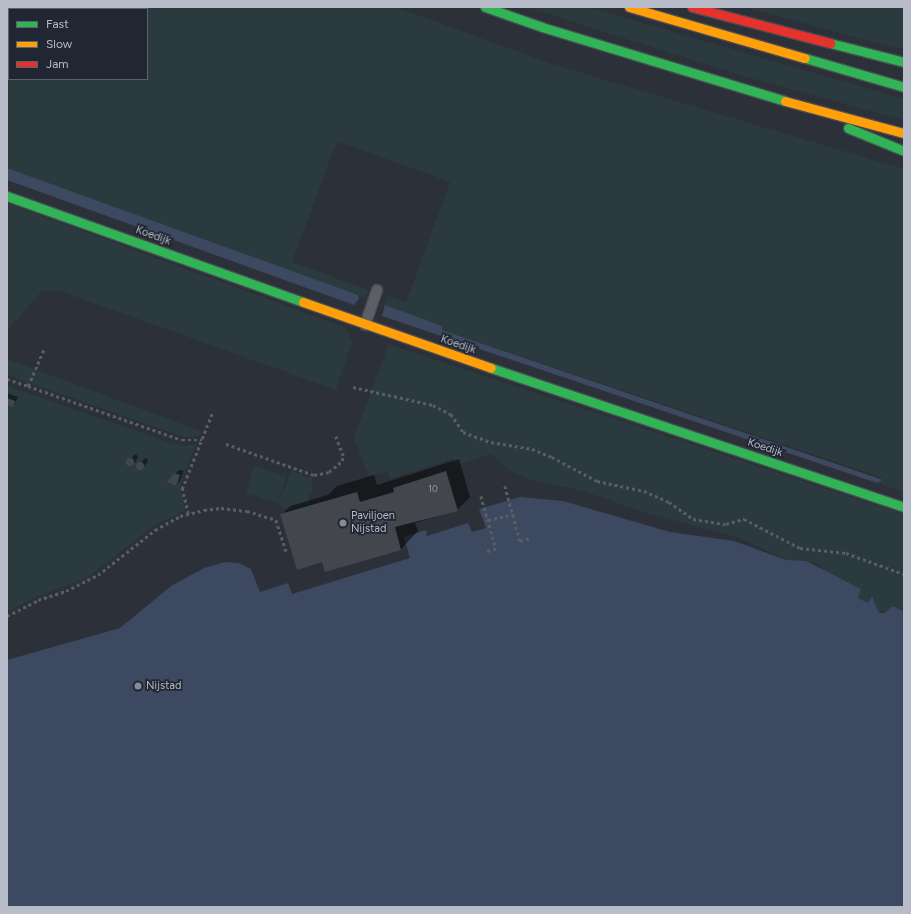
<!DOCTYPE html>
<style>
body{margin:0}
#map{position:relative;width:911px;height:914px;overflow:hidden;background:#2c3038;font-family:Figtree,sans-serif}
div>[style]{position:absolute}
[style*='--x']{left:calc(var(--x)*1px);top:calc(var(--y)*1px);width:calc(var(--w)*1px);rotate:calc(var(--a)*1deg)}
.green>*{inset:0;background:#2a3a3e;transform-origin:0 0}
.water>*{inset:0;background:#3d4960}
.shadow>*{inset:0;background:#0007}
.building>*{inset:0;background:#43464d}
.round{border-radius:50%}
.path>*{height:2.5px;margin-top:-1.25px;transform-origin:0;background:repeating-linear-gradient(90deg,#5a5e63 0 3px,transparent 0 6px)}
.roads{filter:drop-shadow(1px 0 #484b51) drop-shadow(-1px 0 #484b51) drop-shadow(0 1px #484b51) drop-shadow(0 -1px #484b51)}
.lane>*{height:10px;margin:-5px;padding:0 5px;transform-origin:5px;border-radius:5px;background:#5c5f66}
.fast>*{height:9px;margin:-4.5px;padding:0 4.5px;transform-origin:4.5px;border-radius:4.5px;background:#30b455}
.slow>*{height:9px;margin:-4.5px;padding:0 4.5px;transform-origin:4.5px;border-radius:4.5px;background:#ff9f0a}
.jam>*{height:9px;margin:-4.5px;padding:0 4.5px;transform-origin:4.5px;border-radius:4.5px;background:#e5322d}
.dots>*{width:11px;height:11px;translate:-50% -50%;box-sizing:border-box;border:2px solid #202632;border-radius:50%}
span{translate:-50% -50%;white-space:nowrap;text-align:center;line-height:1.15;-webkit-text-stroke:3.5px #202632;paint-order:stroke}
.number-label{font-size:9px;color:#9a9ea9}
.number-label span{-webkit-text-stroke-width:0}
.street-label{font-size:11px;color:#b7bcc8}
.poi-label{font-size:11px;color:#b7bcc8}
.left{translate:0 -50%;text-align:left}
.frame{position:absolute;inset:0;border:8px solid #b7bcc8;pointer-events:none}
.legend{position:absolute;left:8px;top:8px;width:140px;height:72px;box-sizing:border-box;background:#202632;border:1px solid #5c626e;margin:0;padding:5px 7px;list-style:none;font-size:12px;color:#b7bcc8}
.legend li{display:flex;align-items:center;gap:8px;height:20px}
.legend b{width:20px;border:1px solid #5c626e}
</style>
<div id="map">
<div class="green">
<i style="clip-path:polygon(10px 7px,396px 7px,552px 64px,904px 169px,904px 492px,877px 483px,881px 483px,881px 477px,442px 330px,442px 326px,384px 305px,387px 296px,406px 302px,450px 182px,337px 141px,292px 262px,369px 290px,365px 298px,7px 168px,9px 11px,9px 79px,147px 79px,147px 9px,9px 9px)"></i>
<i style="clip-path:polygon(526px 7px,588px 7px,904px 99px,904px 120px,743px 76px)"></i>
<i style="clip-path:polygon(744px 7px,904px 7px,904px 49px,877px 43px)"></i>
<i style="clip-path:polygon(7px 203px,346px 328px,352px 343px,336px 390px,60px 291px,42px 291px,7px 331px)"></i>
<i style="clip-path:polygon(390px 345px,904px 514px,904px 612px,888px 609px,879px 613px,872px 597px,868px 603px,857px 598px,861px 589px,825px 572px,819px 565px,806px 561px,786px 560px,740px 538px,650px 514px,583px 491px,531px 480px,510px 471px,491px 454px,455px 466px,453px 458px,390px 479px,387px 471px,369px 476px,354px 438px,388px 346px)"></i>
<i style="clip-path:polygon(7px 359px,201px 431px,199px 436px,184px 437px,7px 375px)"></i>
<i style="clip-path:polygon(7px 386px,171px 443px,184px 446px,196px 444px,180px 486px,185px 510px,155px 525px,88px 577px,36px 597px,7px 612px)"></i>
<i style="left:254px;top:466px;width:34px;height:28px;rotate:17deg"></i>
<i style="clip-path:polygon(291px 471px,312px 478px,313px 491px,308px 493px,310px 502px,289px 510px,278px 504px)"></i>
</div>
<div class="water">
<i style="clip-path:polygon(7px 168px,358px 295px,359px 299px,354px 305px,7px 180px)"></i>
<i style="clip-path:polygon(385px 305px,442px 326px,442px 330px,883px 480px,877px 483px,438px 335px,382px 316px)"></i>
<i style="clip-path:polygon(520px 497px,563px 501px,670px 532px,734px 541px,786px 560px,806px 561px,861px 589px,858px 598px,868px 603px,872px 596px,879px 613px,884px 613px,893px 606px,904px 612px,904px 907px,7px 907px,7px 660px,120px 628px,171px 586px,204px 568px,225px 562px,239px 563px,251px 569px,260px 592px,288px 583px,292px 594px,410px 558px,404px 537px,426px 530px,427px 536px,468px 523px,472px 532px,486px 528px,479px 509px)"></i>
</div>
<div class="shadow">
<i style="clip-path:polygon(7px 393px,18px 397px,13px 406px,7px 404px)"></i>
<i style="clip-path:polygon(135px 454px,138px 456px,136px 461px,132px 465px,128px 463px)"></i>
<i style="clip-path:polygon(145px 458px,148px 460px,146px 464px,142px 468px,138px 467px)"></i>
<i style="clip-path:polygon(459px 459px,470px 497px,457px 510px,415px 523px,418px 531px,401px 549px,323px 561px,282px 515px,290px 506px,328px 495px,337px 486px,374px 475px,377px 485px)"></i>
<i style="clip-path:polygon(179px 470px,184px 471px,180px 481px,176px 485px,168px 482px)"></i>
</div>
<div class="building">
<i style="clip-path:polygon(7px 398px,15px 401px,13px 407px,7px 405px)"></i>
<i class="round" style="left:126px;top:458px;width:8px;height:8px"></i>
<i class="round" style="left:136px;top:462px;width:8px;height:8px"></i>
<i style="clip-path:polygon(446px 471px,458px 511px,395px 527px,401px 550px,325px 572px,322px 562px,297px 570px,280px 514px,357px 492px,360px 502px,394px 492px,393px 488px)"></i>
<i style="clip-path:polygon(174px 473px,180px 475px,176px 486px,167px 482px)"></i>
</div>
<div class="path">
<i style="--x:7;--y:379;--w:22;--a:18"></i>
<i style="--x:28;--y:386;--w:40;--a:-66.6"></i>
<i style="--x:28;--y:386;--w:163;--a:19.3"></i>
<i style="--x:182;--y:440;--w:20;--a:0"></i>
<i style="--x:353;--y:387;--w:82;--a:12.7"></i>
<i style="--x:433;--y:405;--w:20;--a:27"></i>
<i style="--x:451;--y:414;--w:22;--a:56"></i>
<i style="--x:463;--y:432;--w:30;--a:20"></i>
<i style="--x:491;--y:442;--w:42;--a:9.7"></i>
<i style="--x:532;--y:449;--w:22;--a:22"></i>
<i style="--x:552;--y:457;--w:51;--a:28.1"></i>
<i style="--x:597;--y:481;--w:48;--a:12"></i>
<i style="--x:644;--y:491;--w:27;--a:24"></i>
<i style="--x:669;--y:502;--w:29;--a:35"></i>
<i style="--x:693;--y:519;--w:33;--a:9"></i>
<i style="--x:726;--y:524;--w:19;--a:-16"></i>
<i style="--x:744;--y:519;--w:63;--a:27.4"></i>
<i style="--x:800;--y:548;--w:46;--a:6.2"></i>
<i style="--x:846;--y:553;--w:62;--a:19.9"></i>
<i style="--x:226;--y:444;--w:93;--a:19.4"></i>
<i style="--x:314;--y:475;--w:15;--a:-11"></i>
<i style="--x:329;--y:472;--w:17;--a:-40"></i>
<i style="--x:342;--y:461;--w:5;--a:-79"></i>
<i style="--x:343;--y:456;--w:22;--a:-111"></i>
<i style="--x:505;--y:486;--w:57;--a:74.7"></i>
<i style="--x:520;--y:541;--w:10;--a:-17"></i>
<i style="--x:481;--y:496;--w:55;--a:74.2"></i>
<i style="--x:496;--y:549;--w:10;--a:163"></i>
<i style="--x:188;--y:514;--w:26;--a:-103"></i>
<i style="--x:182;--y:489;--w:84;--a:-68.3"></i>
<i style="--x:488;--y:520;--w:26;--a:-13"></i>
<i style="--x:7;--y:616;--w:35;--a:-27"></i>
<i style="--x:38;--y:600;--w:29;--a:-18"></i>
<i style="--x:66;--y:591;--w:36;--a:-27"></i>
<i style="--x:98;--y:575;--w:73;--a:-38.3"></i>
<i style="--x:155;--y:530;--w:29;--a:-29"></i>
<i style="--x:180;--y:516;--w:25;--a:-14"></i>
<i style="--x:204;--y:510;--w:17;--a:-7"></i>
<i style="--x:221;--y:508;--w:26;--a:7"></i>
<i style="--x:247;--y:511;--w:30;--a:17"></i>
<i style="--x:276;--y:520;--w:33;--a:72"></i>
</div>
<div class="roads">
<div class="lane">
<i style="--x:365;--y:325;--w:37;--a:-71"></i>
</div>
<div class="fast">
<i style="--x:485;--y:7;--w:60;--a:19.3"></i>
<i style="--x:542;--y:27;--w:254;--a:16.9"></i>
<i style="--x:830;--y:43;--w:76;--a:14.4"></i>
<i style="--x:805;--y:58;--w:103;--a:16.3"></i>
<i style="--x:848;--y:128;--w:61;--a:22.3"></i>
<i style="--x:7;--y:196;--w:314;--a:19.7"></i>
<i style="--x:491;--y:368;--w:436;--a:18.6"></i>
</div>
<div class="slow">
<i style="--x:629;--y:7;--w:183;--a:16.2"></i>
<i style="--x:785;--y:101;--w:123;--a:15.1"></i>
<i style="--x:303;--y:302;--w:199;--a:19.3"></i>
</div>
<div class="jam">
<i style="--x:692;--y:7;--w:143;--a:14.6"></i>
</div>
</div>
<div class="dots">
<i style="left:343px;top:523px;background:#868b96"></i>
<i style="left:138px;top:686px;background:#868b96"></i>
</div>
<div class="number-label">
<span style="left:433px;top:489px">10</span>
</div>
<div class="street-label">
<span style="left:153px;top:236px;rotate:20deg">Koedijk</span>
<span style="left:458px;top:345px;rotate:19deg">Koedijk</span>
<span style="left:765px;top:448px;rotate:18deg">Koedijk</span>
</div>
<div class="poi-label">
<span class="left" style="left:351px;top:523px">Paviljoen<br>Nijstad</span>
<span class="left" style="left:146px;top:686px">Nijstad</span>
</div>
<div class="frame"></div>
<ul class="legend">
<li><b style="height:5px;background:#30b455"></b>Fast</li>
<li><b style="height:5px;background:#ff9f0a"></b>Slow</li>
<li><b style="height:5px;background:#e5322d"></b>Jam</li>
</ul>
</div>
